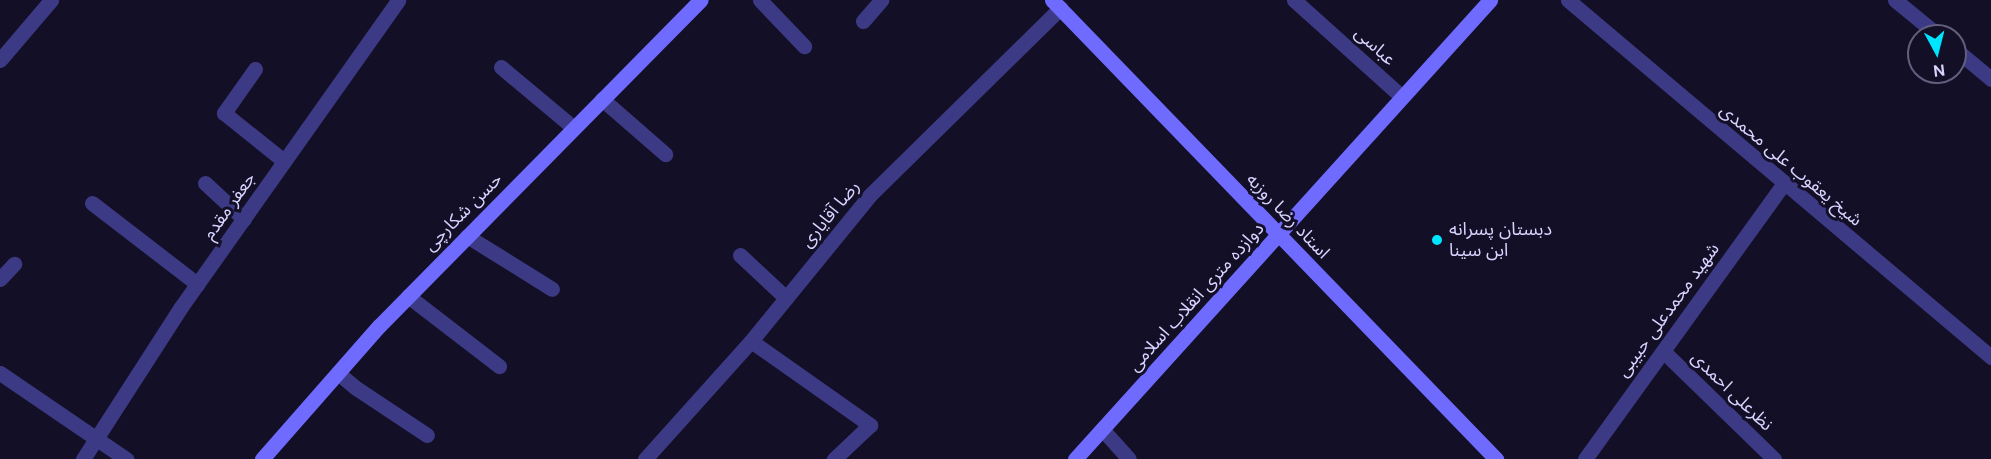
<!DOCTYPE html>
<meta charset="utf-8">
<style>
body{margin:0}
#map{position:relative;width:1991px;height:459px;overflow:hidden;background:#130f26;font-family:"DM Sans","Noto Sans Arabic",sans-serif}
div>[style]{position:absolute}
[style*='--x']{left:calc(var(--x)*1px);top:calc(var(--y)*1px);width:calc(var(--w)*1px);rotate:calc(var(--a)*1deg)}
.street>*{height:15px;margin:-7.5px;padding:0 7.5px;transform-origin:7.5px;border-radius:7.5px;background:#3d3a85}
.secondary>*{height:15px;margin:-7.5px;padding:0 7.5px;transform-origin:7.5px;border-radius:7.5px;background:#6f6bff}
.dots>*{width:16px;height:16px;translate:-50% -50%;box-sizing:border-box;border:3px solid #130f26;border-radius:50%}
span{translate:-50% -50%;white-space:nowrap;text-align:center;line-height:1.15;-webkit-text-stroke:6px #130f26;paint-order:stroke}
.street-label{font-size:18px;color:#d9d4ff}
.poi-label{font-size:18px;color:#d9d4ff}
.left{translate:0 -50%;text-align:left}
.north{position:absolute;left:1907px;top:24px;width:60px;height:60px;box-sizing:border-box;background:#130f26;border:2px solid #625e7d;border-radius:50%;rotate:173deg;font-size:16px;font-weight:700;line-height:24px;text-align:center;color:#d9d4ff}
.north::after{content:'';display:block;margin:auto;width:21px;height:27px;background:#00e5ff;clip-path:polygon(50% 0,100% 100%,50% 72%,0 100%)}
</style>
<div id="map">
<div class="street">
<i style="--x:760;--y:0;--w:64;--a:46.3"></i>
<i style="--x:1294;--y:0;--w:145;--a:41.9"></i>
<i style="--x:1568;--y:0;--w:554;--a:40.16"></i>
<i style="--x:1895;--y:0;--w:57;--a:39.3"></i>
<i style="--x:863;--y:21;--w:28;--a:-49"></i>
<i style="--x:1955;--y:49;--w:47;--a:39.8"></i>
<i style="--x:0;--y:60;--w:79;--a:-49.6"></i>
<i style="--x:501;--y:67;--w:95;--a:39.9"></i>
<i style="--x:255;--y:69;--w:54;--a:125.2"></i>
<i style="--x:224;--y:113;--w:77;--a:38.7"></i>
<i style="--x:602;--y:99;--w:84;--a:41.1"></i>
<i style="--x:205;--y:183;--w:53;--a:42.7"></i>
<i style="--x:92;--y:203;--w:133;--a:37.6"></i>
<i style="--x:467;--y:236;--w:100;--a:31.9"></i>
<i style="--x:740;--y:255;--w:63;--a:43.1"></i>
<i style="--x:0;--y:279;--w:21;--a:-47"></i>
<i style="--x:408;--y:296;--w:115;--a:37.6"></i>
<i style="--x:751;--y:341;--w:146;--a:35.2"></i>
<i style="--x:870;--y:425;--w:50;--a:136.6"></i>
<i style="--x:1663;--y:351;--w:155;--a:44.2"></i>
<i style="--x:0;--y:373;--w:153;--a:34.3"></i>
<i style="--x:338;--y:373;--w:23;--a:40"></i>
<i style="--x:356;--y:388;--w:85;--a:33.5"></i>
<i style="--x:1102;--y:429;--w:40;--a:48"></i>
<i style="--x:83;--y:459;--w:181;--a:-57.2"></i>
<i style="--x:181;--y:307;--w:376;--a:-54.7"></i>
<i style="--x:645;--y:459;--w:159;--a:-48.1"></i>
<i style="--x:751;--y:341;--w:188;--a:-50.8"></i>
<i style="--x:870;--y:195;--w:267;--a:-44.5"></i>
<i style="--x:1585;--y:459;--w:339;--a:-54.2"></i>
</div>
<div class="secondary">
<i style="--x:1052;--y:0;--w:639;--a:45.95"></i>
<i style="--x:262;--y:459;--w:177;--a:-48.7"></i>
<i style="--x:379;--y:326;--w:458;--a:-45.4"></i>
<i style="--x:1075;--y:459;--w:619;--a:-47.88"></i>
</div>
<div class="dots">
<i style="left:1437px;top:240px;background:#00e5ff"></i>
</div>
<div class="street-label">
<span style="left:1375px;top:46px;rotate:42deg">عباسی</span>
<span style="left:1791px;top:165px;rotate:40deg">شیخ یعقوب علی محمدی</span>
<span style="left:229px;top:206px;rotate:-55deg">جعفر مقدم</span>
<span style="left:463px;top:212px;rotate:-45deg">حسن شکارچی</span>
<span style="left:830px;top:214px;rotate:-50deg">رضا آقایاری</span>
<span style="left:1288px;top:216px;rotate:46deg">استاد رضا روزبه</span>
<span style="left:1196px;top:297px;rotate:-48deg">دوازده متری انقلاب اسلامی</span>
<span style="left:1668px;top:310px;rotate:-54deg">شهید محمدعلی حبیبی</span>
<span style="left:1732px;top:391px;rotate:44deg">نظرعلی احمدی</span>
</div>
<div class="poi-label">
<span class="left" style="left:1449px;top:240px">دبستان پسرانه<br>ابن سینا</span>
</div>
<div class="north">N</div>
</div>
